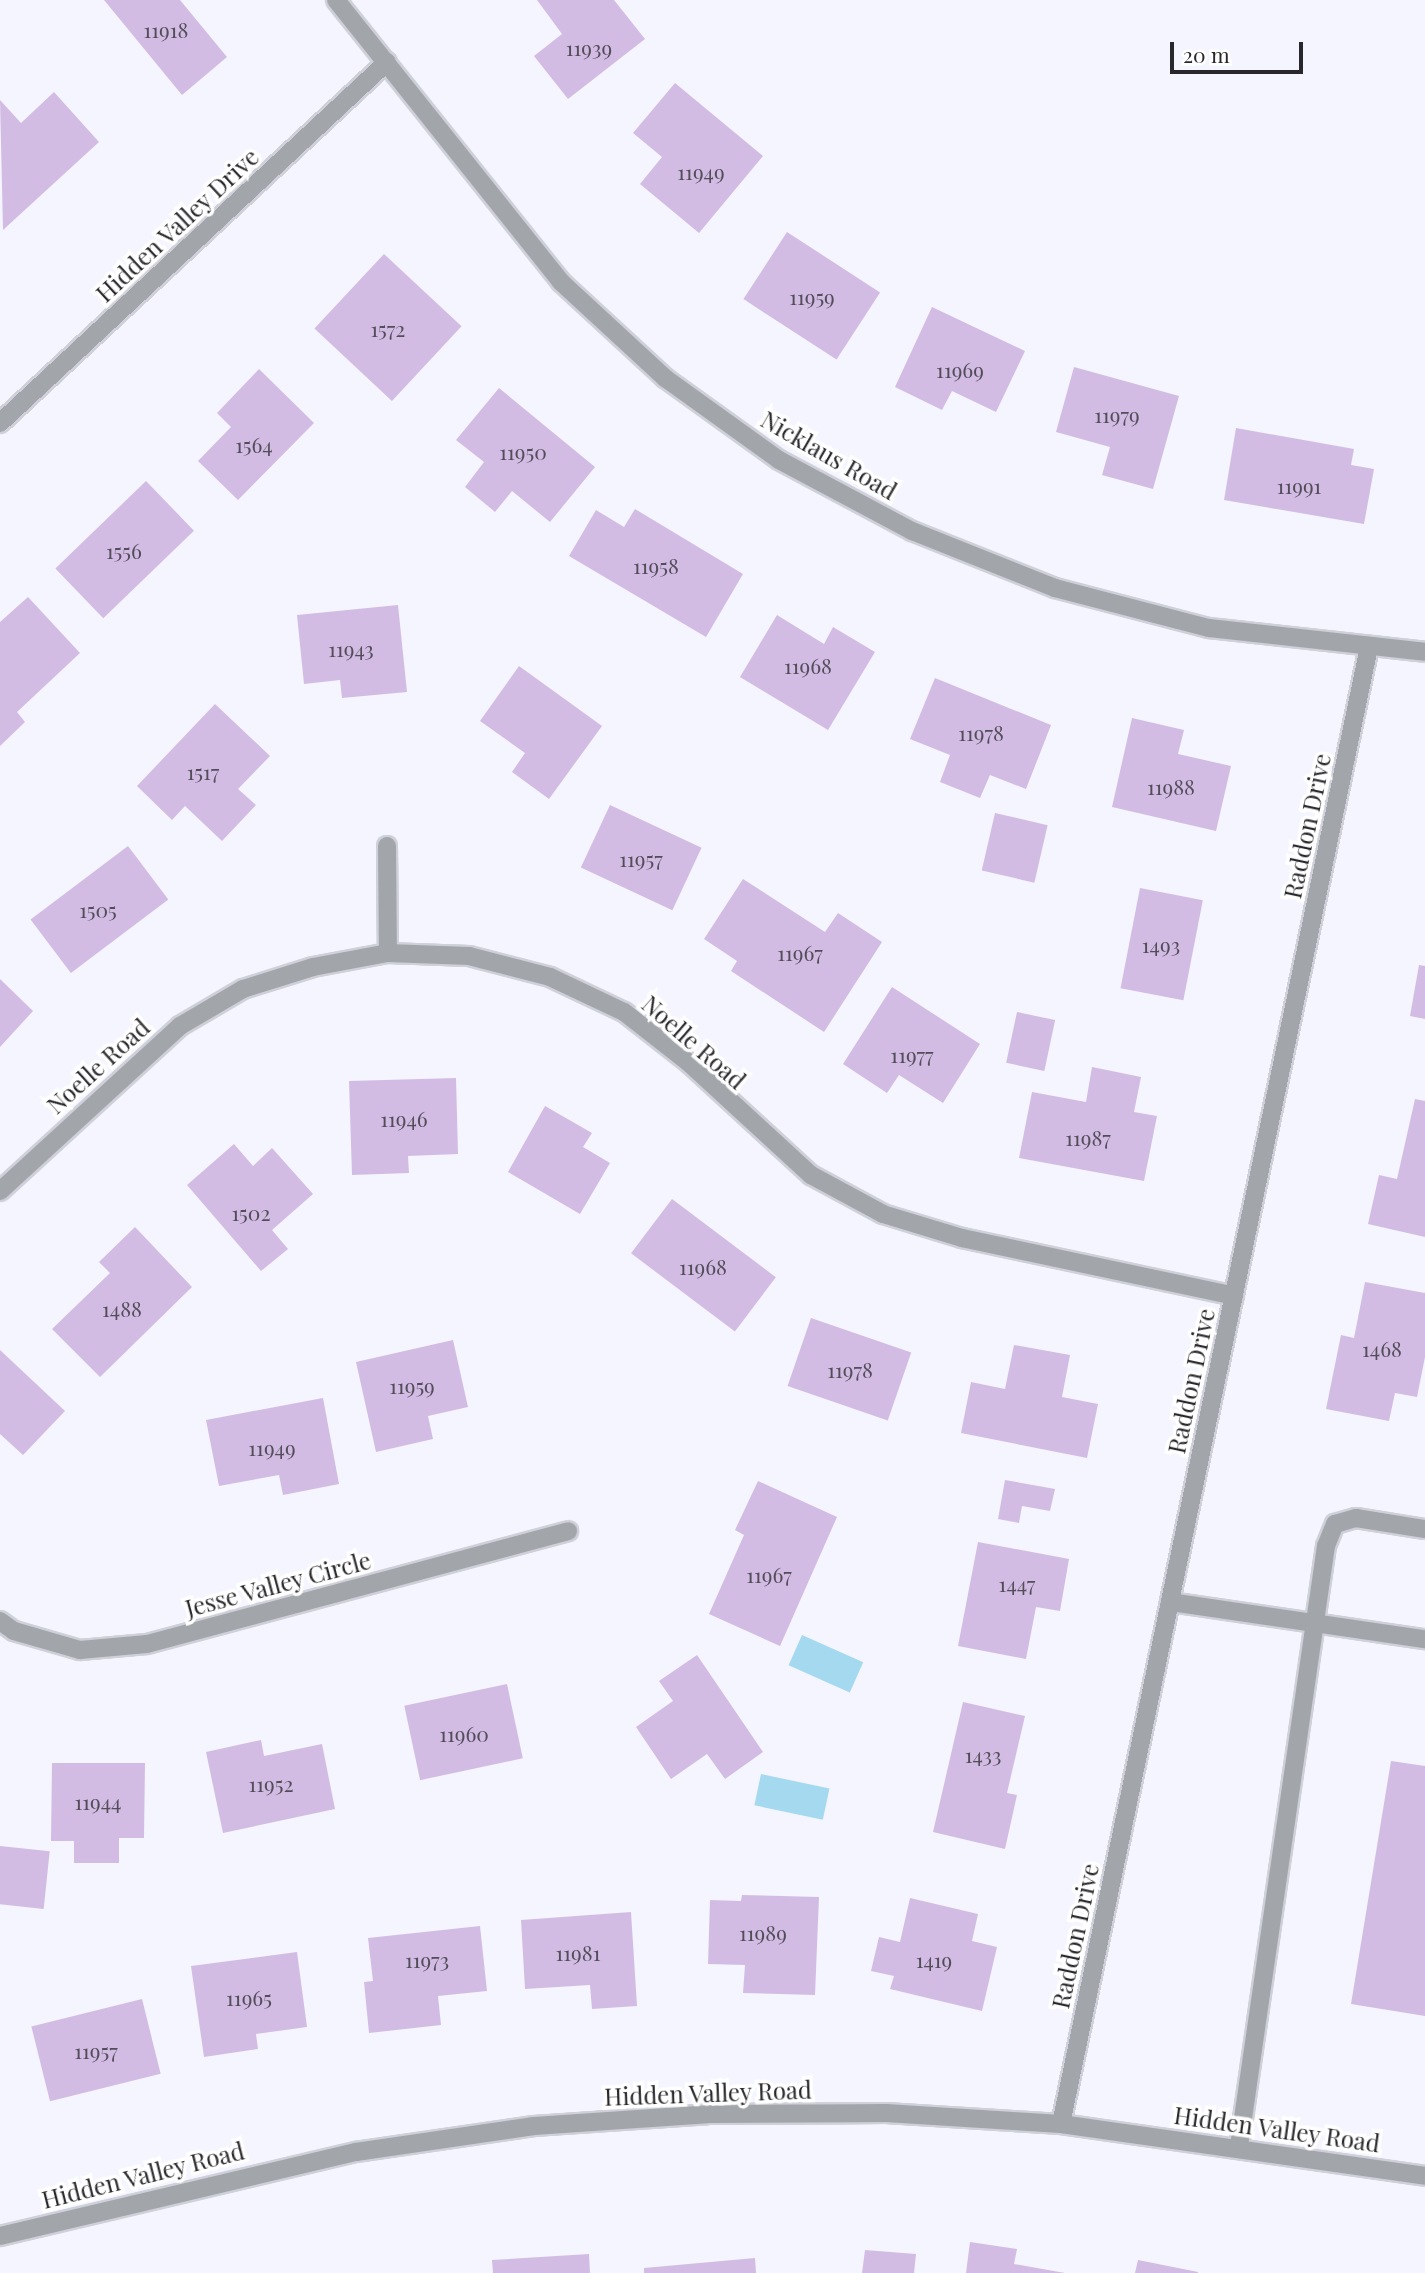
<!DOCTYPE html>
<style>
body{margin:0}
#map{position:relative;width:1425px;height:2273px;overflow:hidden;background:#f4f5ff;font-family:"Playfair Display",serif}
div>[style]{position:absolute}
[style*='--x']{left:calc(var(--x)*1px);top:calc(var(--y)*1px);width:calc(var(--w)*1px);rotate:calc(var(--a)*1deg)}
.water>*{inset:0;background:#a5d9ef;transform-origin:0 0}
.building>*{inset:0;background:#d3bce4;transform-origin:0 0}
.roads{filter:drop-shadow(2px 0 #cfd0d9) drop-shadow(-2px 0 #cfd0d9) drop-shadow(0 2px #cfd0d9) drop-shadow(0 -2px #cfd0d9)}
.service>*{height:18px;margin:-9px;padding:0 9px;transform-origin:9px;border-radius:9px;background:#a2a6aa}
.minor>*{height:18px;margin:-9px;padding:0 9px;transform-origin:9px;border-radius:9px;background:#a2a6aa}
span{translate:-50% -50%;white-space:nowrap;text-align:center;line-height:1.15;-webkit-text-stroke:7px #fff;paint-order:stroke}
.number-label{font-size:21px;color:#534d5a}
.number-label span{-webkit-text-stroke-width:0}
.street-label{font-size:24px;color:#28282c}
.scale{position:absolute;left:1170px;top:42px;width:133px;height:32px;box-sizing:border-box;border:4px solid #28282c;border-top:0;padding-left:9px;font-size:21px;line-height:24px;white-space:nowrap;color:#28282c;-webkit-text-stroke:5px #fff;paint-order:stroke}
</style>
<div id="map">
<div class="water">
<i style="left:802px;top:1635px;width:67px;height:33px;rotate:24deg"></i>
<i style="left:761px;top:1774px;width:70px;height:32px;rotate:12deg"></i>
</div>
<div class="building">
<i style="clip-path:polygon(104px 0,180px 0,227px 57px,182px 95px)"></i>
<i style="clip-path:polygon(537px 0,614px 0,645px 39px,568px 99px,534px 56px,562px 34px)"></i>
<i style="clip-path:polygon(675px 83px,763px 156px,699px 233px,640px 184px,662px 157px,633px 133px)"></i>
<i style="clip-path:polygon(54px 92px,99px 142px,3px 230px,0 100px,21px 123px)"></i>
<i style="left:787px;top:232px;width:111px;height:80px;rotate:33deg"></i>
<i style="left:384px;top:254px;width:106px;height:102px;rotate:43deg"></i>
<i style="clip-path:polygon(932px 307px,1025px 351px,996px 412px,952px 391px,942px 410px,895px 387px)"></i>
<i style="clip-path:polygon(1074px 367px,1179px 396px,1153px 489px,1102px 475px,1110px 447px,1056px 432px)"></i>
<i style="clip-path:polygon(259px 369px,314px 423px,238px 500px,198px 461px,231px 427px,217px 413px)"></i>
<i style="clip-path:polygon(499px 388px,595px 467px,550px 522px,512px 491px,495px 512px,465px 487px,484px 462px,456px 440px)"></i>
<i style="clip-path:polygon(1236px 428px,1354px 449px,1351px 465px,1374px 469px,1364px 524px,1224px 500px)"></i>
<i style="left:146px;top:481px;width:69px;height:126px;rotate:46deg"></i>
<i style="clip-path:polygon(635px 509px,743px 574px,706px 637px,569px 556px,596px 510px,624px 527px)"></i>
<i style="clip-path:polygon(28px 597px,80px 653px,17px 712px,25px 722px,0 746px,0 622px)"></i>
<i style="clip-path:polygon(398px 605px,407px 692px,342px 698px,340px 680px,304px 684px,297px 615px)"></i>
<i style="clip-path:polygon(777px 615px,824px 644px,833px 627px,875px 652px,828px 730px,740px 677px)"></i>
<i style="clip-path:polygon(519px 666px,602px 726px,549px 799px,512px 772px,525px 753px,480px 721px)"></i>
<i style="clip-path:polygon(935px 678px,1051px 725px,1026px 789px,990px 775px,980px 798px,940px 782px,950px 755px,910px 739px)"></i>
<i style="clip-path:polygon(215px 704px,270px 756px,238px 789px,256px 805px,222px 841px,185px 806px,172px 820px,137px 786px)"></i>
<i style="clip-path:polygon(1132px 718px,1184px 730px,1178px 754px,1231px 766px,1216px 831px,1112px 807px)"></i>
<i style="left:610px;top:805px;width:101px;height:69px;rotate:25deg"></i>
<i style="left:995px;top:813px;width:54px;height:59px;rotate:13deg"></i>
<i style="left:128px;top:846px;width:67px;height:122px;rotate:53deg"></i>
<i style="clip-path:polygon(743px 879px,825px 932px,838px 913px,882px 942px,824px 1032px,731px 971px,737px 961px,704px 939px)"></i>
<i style="left:1140px;top:888px;width:64px;height:102px;rotate:11deg"></i>
<i style="clip-path:polygon(1419px 965px,1425px 966px,1425px 1019px,1410px 1016px)"></i>
<i style="clip-path:polygon(0 979px,33px 1011px,0 1047px)"></i>
<i style="clip-path:polygon(892px 987px,980px 1044px,943px 1103px,899px 1075px,887px 1093px,843px 1064px)"></i>
<i style="left:1017px;top:1012px;width:39px;height:52px;rotate:12deg"></i>
<i style="clip-path:polygon(1092px 1067px,1141px 1077px,1134px 1112px,1157px 1116px,1144px 1181px,1019px 1158px,1032px 1092px,1086px 1102px)"></i>
<i style="clip-path:polygon(456px 1078px,458px 1154px,408px 1156px,409px 1173px,352px 1175px,349px 1081px)"></i>
<i style="clip-path:polygon(1415px 1099px,1425px 1101px,1425px 1237px,1368px 1224px,1379px 1175px,1397px 1179px)"></i>
<i style="clip-path:polygon(545px 1106px,592px 1133px,583px 1147px,610px 1163px,580px 1214px,508px 1172px)"></i>
<i style="clip-path:polygon(234px 1144px,253px 1166px,272px 1148px,313px 1194px,272px 1230px,288px 1249px,261px 1271px,187px 1185px)"></i>
<i style="left:672px;top:1199px;width:130px;height:68px;rotate:37deg"></i>
<i style="clip-path:polygon(135px 1227px,192px 1287px,100px 1377px,52px 1329px,110px 1273px,99px 1262px)"></i>
<i style="clip-path:polygon(1365px 1282px,1425px 1293px,1425px 1357px,1417px 1397px,1395px 1393px,1389px 1421px,1326px 1409px,1341px 1335px,1354px 1338px)"></i>
<i style="left:811px;top:1318px;width:106px;height:72px;rotate:19deg"></i>
<i style="clip-path:polygon(453px 1340px,468px 1407px,428px 1416px,433px 1439px,376px 1452px,356px 1362px)"></i>
<i style="clip-path:polygon(1014px 1345px,1070px 1355px,1062px 1397px,1098px 1404px,1087px 1458px,961px 1433px,971px 1382px,1005px 1389px)"></i>
<i style="clip-path:polygon(0 1350px,65px 1411px,23px 1455px,0 1434px)"></i>
<i style="clip-path:polygon(323px 1398px,339px 1484px,283px 1495px,279px 1475px,219px 1486px,206px 1420px)"></i>
<i style="clip-path:polygon(1005px 1480px,1055px 1489px,1050px 1511px,1022px 1506px,1019px 1523px,998px 1519px)"></i>
<i style="clip-path:polygon(758px 1481px,837px 1517px,780px 1646px,709px 1614px,744px 1535px,735px 1530px)"></i>
<i style="clip-path:polygon(978px 1542px,1069px 1559px,1060px 1611px,1036px 1607px,1026px 1659px,958px 1646px)"></i>
<i style="clip-path:polygon(697px 1655px,763px 1752px,725px 1779px,707px 1754px,671px 1779px,636px 1727px,673px 1701px,659px 1681px)"></i>
<i style="left:507px;top:1684px;width:76px;height:105px;rotate:78deg"></i>
<i style="clip-path:polygon(963px 1702px,1025px 1716px,1007px 1793px,1017px 1795px,1005px 1849px,933px 1832px)"></i>
<i style="clip-path:polygon(261px 1740px,264px 1756px,322px 1744px,335px 1809px,223px 1833px,206px 1752px)"></i>
<i style="clip-path:polygon(1391px 1761px,1425px 1766px,1425px 2016px,1351px 2004px)"></i>
<i style="clip-path:polygon(52px 1763px,145px 1763px,144px 1838px,119px 1838px,119px 1863px,74px 1863px,74px 1841px,51px 1841px)"></i>
<i style="left:0;top:1846px;width:50px;height:58px;rotate:6deg"></i>
<i style="clip-path:polygon(742px 1895px,819px 1897px,815px 1995px,743px 1993px,745px 1965px,708px 1964px,710px 1900px,741px 1901px)"></i>
<i style="clip-path:polygon(910px 1898px,978px 1914px,972px 1941px,997px 1947px,982px 2011px,890px 1989px,894px 1976px,871px 1971px,879px 1937px,900px 1942px)"></i>
<i style="clip-path:polygon(631px 1912px,637px 2006px,592px 2009px,590px 1985px,525px 1989px,521px 1920px)"></i>
<i style="clip-path:polygon(480px 1926px,487px 1991px,438px 1996px,441px 2025px,369px 2033px,364px 1982px,373px 1981px,368px 1938px)"></i>
<i style="clip-path:polygon(297px 1952px,307px 2027px,256px 2034px,258px 2049px,204px 2057px,191px 1966px)"></i>
<i style="left:142px;top:1999px;width:77px;height:114px;rotate:76deg"></i>
<i style="clip-path:polygon(970px 2242px,1017px 2249px,1014px 2264px,1065px 2273px,966px 2273px)"></i>
<i style="clip-path:polygon(865px 2250px,916px 2254px,914px 2273px,862px 2273px)"></i>
<i style="clip-path:polygon(589px 2254px,590px 2273px,493px 2273px,492px 2260px)"></i>
<i style="clip-path:polygon(755px 2258px,756px 2273px,644px 2273px,644px 2268px)"></i>
<i style="clip-path:polygon(1138px 2260px,1198px 2272px,1198px 2273px,1135px 2273px)"></i>
</div>
<div class="roads">
<div class="service">
<i style="--x:387;--y:846;--w:107;--a:89.5"></i>
<i style="--x:1170;--y:1602;--w:258;--a:8.3"></i>
<i style="--x:1239;--y:2146;--w:606;--a:-81.75"></i>
<i style="--x:1326;--y:1546;--w:24;--a:-68"></i>
<i style="--x:1335;--y:1524;--w:22;--a:-16"></i>
<i style="--x:1356;--y:1518;--w:70;--a:9.1"></i>
</div>
<div class="minor">
<i style="--x:336;--y:0;--w:361;--a:51.4"></i>
<i style="--x:561;--y:282;--w:142;--a:42.7"></i>
<i style="--x:665;--y:378;--w:140;--a:35.7"></i>
<i style="--x:779;--y:460;--w:151;--a:28.1"></i>
<i style="--x:912;--y:531;--w:154;--a:21.7"></i>
<i style="--x:1055;--y:588;--w:159;--a:14.6"></i>
<i style="--x:1209;--y:628;--w:217;--a:6.3"></i>
<i style="--x:0;--y:423;--w:529;--a:-43.01"></i>
<i style="--x:0;--y:1191;--w:244;--a:-42.5"></i>
<i style="--x:180;--y:1026;--w:73;--a:-30.4"></i>
<i style="--x:243;--y:989;--w:73;--a:-17.4"></i>
<i style="--x:313;--y:967;--w:76;--a:-10.6"></i>
<i style="--x:388;--y:953;--w:81;--a:2.1"></i>
<i style="--x:469;--y:956;--w:84;--a:14.5"></i>
<i style="--x:550;--y:977;--w:82;--a:25.3"></i>
<i style="--x:624;--y:1012;--w:83;--a:38.1"></i>
<i style="--x:689;--y:1063;--w:166;--a:42.6"></i>
<i style="--x:811;--y:1175;--w:82;--a:28.4"></i>
<i style="--x:883;--y:1214;--w:83;--a:16.9"></i>
<i style="--x:962;--y:1238;--w:278;--a:12"></i>
<i style="--x:0;--y:1621;--w:17;--a:36"></i>
<i style="--x:14;--y:1631;--w:69;--a:16.1"></i>
<i style="--x:80;--y:1650;--w:67;--a:-5.1"></i>
<i style="--x:147;--y:1644;--w:436;--a:-15"></i>
<i style="--x:1061;--y:2124;--w:1509;--a:-78.22"></i>
<i style="--x:0;--y:2236;--w:366;--a:-13.3"></i>
<i style="--x:356;--y:2152;--w:180;--a:-8.3"></i>
<i style="--x:534;--y:2126;--w:174;--a:-3.9"></i>
<i style="--x:708;--y:2114;--w:178;--a:-0.3"></i>
<i style="--x:886;--y:2113;--w:175;--a:3.6"></i>
<i style="--x:1061;--y:2124;--w:368;--a:8.1"></i>
</div>
</div>
<div class="number-label">
<span style="left:166px;top:29px">11918</span>
<span style="left:589px;top:47px">11939</span>
<span style="left:701px;top:171px">11949</span>
<span style="left:812px;top:296px">11959</span>
<span style="left:388px;top:328px">1572</span>
<span style="left:960px;top:369px">11969</span>
<span style="left:1117px;top:414px">11979</span>
<span style="left:254px;top:444px">1564</span>
<span style="left:523px;top:451px">11950</span>
<span style="left:1299px;top:485px">11991</span>
<span style="left:124px;top:550px">1556</span>
<span style="left:656px;top:565px">11958</span>
<span style="left:351px;top:648px">11943</span>
<span style="left:808px;top:665px">11968</span>
<span style="left:981px;top:732px">11978</span>
<span style="left:203px;top:771px">1517</span>
<span style="left:1171px;top:786px">11988</span>
<span style="left:641px;top:858px">11957</span>
<span style="left:98px;top:909px">1505</span>
<span style="left:1161px;top:944px">1493</span>
<span style="left:800px;top:952px">11967</span>
<span style="left:912px;top:1054px">11977</span>
<span style="left:404px;top:1118px">11946</span>
<span style="left:1088px;top:1137px">11987</span>
<span style="left:251px;top:1212px">1502</span>
<span style="left:703px;top:1266px">11968</span>
<span style="left:122px;top:1308px">1488</span>
<span style="left:1382px;top:1348px">1468</span>
<span style="left:850px;top:1369px">11978</span>
<span style="left:412px;top:1385px">11959</span>
<span style="left:272px;top:1447px">11949</span>
<span style="left:769px;top:1574px">11967</span>
<span style="left:1017px;top:1583px">1447</span>
<span style="left:464px;top:1733px">11960</span>
<span style="left:983px;top:1754px">1433</span>
<span style="left:271px;top:1783px">11952</span>
<span style="left:98px;top:1801px">11944</span>
<span style="left:763px;top:1932px">11989</span>
<span style="left:578px;top:1952px">11981</span>
<span style="left:427px;top:1959px">11973</span>
<span style="left:934px;top:1959px">1419</span>
<span style="left:249px;top:1997px">11965</span>
<span style="left:96px;top:2050px">11957</span>
</div>
<div class="street-label">
<span style="left:177px;top:225px;rotate:-43deg">Hidden Valley Drive</span>
<span style="left:829px;top:455px;rotate:30deg">Nicklaus Road</span>
<span style="left:1307px;top:826px;rotate:-78deg">Raddon Drive</span>
<span style="left:694px;top:1042px;rotate:41deg">Noelle Road</span>
<span style="left:98px;top:1066px;rotate:-42deg">Noelle Road</span>
<span style="left:1191px;top:1381px;rotate:-78deg">Raddon Drive</span>
<span style="left:278px;top:1584px;rotate:-15deg">Jesse Valley Circle</span>
<span style="left:1075px;top:1936px;rotate:-78deg">Raddon Drive</span>
<span style="left:708px;top:2093px;rotate:-2deg">Hidden Valley Road</span>
<span style="left:1277px;top:2129px;rotate:8deg">Hidden Valley Road</span>
<span style="left:143px;top:2175px;rotate:-14deg">Hidden Valley Road</span>
</div>
<div class="scale">20 m</div>
</div>
